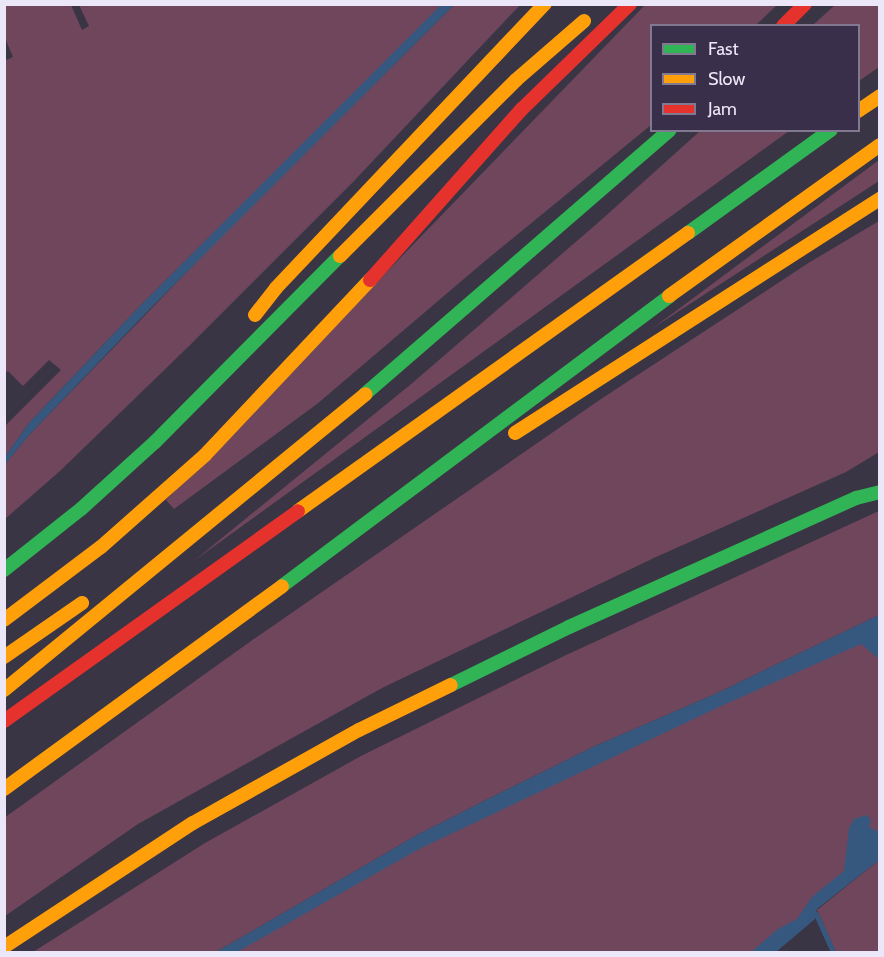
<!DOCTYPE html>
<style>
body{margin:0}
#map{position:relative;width:884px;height:957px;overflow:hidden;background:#3a3544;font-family:Cabin,sans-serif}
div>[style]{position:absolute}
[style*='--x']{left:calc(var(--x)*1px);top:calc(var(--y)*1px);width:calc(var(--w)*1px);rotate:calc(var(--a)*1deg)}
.green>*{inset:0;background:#70465c}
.water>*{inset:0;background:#36587e}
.stream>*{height:5px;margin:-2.5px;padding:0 2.5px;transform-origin:2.5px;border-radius:2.5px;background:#36587e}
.fast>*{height:14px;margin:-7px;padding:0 7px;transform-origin:7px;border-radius:7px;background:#30b455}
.slow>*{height:14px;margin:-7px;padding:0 7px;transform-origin:7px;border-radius:7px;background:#ff9f0a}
.jam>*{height:14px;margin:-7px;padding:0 7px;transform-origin:7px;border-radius:7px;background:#e5322d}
span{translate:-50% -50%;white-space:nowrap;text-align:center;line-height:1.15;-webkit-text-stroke:6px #392f4a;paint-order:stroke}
.frame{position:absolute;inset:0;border:6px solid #ece7f8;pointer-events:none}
.legend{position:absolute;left:650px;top:24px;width:210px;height:108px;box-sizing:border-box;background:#392f4a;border:2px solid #817990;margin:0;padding:8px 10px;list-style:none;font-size:18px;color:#ece7f8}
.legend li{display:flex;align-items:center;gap:12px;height:30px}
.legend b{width:30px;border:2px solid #817990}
</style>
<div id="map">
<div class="green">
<i style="clip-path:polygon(5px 5px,71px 5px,82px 30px,89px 26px,79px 5px,442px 5px,139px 307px,29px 423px,5px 457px,6px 425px,61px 370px,49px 360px,23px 386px,8px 371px,5px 373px,4px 61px,13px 57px,5px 38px)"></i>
<i style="clip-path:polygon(454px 5px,520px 5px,354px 181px,188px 347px,60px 471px,5px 519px,5px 464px,29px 435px,213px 245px)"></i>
<i style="clip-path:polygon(645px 5px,777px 5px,756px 25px,652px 26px,651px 125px,485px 261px,317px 404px,174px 509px,166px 500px)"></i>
<i style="clip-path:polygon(835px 5px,879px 5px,879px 67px,859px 81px,858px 26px,813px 25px)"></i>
<i style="clip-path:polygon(700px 131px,789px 131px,195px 560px,410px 385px,600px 221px)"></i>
<i style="clip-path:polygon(879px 160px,879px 181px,653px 328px)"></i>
<i style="clip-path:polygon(879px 221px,879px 452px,846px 472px,656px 557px,382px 688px,138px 824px,5px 916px,4px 818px,251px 641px,601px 399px,810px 262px)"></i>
<i style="clip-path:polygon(879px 511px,879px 615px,715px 694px,595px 746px,484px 801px,417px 835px,216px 952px,33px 952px,205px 843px,361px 756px,564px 656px)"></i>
<i style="clip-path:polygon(879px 627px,879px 848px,762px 952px,226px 952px,435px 834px)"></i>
<i style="clip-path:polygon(879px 860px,879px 952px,836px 952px,817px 910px)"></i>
</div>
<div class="water">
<i style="clip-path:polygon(442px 4px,454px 5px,145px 314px,29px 435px,5px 464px,5px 457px,29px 423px,139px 307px)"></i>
<i style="clip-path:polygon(879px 615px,879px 659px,861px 644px,721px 706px,419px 849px,237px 952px,216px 952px,417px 835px,484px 801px,595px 746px,715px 694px)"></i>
<i style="clip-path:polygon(866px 815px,871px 820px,869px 827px,879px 832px,879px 860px,817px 909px,815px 919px,776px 952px,751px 952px,778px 929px,797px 919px,812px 897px,844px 871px,849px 828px,854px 819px)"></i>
</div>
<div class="stream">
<i style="--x:816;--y:914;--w:42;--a:65.9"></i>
</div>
<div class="fast">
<i style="--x:688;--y:233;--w:176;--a:-35.8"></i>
<i style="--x:365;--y:394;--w:403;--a:-40.9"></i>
<i style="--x:4;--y:570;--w:98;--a:-38.4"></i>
<i style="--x:81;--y:509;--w:100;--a:-42.2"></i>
<i style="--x:155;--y:442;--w:262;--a:-45.2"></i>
<i style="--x:282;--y:586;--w:484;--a:-36.8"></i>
<i style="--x:451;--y:685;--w:131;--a:-26.2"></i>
<i style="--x:569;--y:627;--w:315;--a:-24.2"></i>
<i style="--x:856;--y:498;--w:25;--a:-14"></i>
</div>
<div class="slow">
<i style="--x:858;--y:111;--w:27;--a:-34"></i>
<i style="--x:340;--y:256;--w:249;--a:-45"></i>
<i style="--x:516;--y:80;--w:90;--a:-40.9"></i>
<i style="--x:669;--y:296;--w:259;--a:-35.6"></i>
<i style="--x:255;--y:315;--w:34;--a:-52"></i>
<i style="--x:276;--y:288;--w:391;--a:-46.6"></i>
<i style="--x:515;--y:433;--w:434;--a:-32.7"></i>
<i style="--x:298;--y:511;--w:479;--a:-35.5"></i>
<i style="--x:4;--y:620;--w:121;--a:-37"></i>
<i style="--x:101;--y:547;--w:139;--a:-41.5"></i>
<i style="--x:205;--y:455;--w:241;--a:-46.7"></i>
<i style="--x:4;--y:657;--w:95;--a:-34.7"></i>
<i style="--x:4;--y:690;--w:467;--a:-39.3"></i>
<i style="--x:4;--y:789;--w:344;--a:-36.1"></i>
<i style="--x:4;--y:947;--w:226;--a:-33.3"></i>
<i style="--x:193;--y:823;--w:190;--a:-29.3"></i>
<i style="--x:359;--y:730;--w:102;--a:-26.1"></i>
</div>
<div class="jam">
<i style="--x:783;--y:26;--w:31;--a:-45"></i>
<i style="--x:370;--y:280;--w:229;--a:-48.4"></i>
<i style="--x:522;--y:109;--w:151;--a:-44.2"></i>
<i style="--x:4;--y:721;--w:361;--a:-35.5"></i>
</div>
<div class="frame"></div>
<ul class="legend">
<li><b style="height:8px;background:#30b455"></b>Fast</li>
<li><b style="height:8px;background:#ff9f0a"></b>Slow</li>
<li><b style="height:8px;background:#e5322d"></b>Jam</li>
</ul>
</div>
